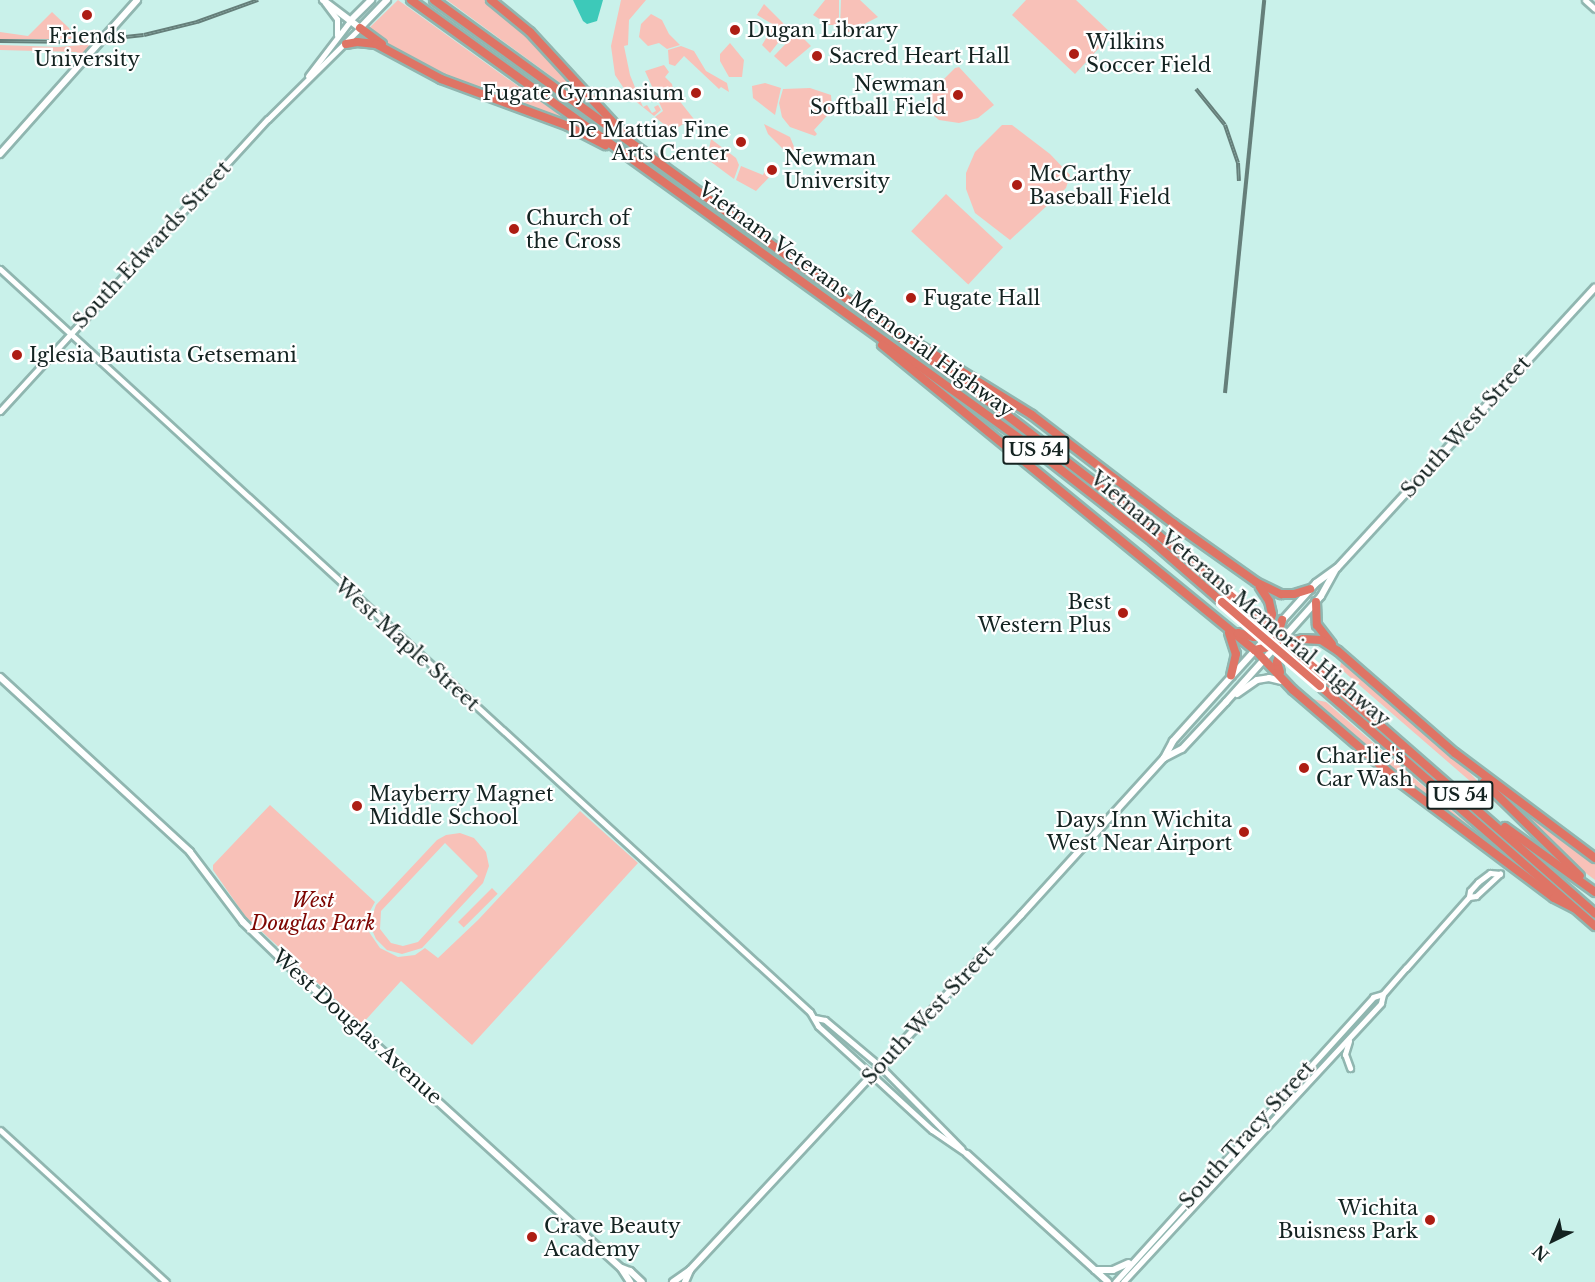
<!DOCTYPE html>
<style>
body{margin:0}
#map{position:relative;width:1595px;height:1282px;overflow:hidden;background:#c9f1ea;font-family:"Libre Baskerville",serif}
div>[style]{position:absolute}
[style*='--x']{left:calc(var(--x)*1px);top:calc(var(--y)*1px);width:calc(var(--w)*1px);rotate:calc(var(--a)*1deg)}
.green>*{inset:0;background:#f8c1b8;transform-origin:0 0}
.water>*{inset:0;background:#3dc9b9}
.roads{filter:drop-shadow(2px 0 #90b6b0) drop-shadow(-2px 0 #90b6b0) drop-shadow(0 2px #90b6b0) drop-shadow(0 -2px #90b6b0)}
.tertiary>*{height:5px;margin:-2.5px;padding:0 2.5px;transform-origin:2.5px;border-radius:2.5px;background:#fff}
.secondary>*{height:6px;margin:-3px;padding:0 3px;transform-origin:3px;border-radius:3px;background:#fff}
.motorway>*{height:8px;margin:-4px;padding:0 4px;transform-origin:4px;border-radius:4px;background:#df7465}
.rail>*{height:4px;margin-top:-2px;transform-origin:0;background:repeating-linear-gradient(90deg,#fff 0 4.5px,#657f7a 0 9px);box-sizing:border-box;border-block:2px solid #657f7a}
.bridges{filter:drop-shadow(2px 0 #fff) drop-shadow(-2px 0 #fff) drop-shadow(0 2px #fff) drop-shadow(0 -2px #fff)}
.motorway-bridge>*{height:8px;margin:-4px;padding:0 4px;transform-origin:4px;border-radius:4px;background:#df7465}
.dots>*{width:16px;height:16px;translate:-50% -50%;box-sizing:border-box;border:3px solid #fff;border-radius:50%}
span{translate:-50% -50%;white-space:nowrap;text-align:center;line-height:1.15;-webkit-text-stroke:4.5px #fff;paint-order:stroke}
.shield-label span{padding:2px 4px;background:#fff;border:2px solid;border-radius:4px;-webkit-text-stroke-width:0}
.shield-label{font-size:18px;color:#142321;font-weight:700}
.poi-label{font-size:20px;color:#142321}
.left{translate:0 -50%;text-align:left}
.right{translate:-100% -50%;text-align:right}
.street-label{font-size:20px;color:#142321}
.park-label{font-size:20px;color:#7e0602;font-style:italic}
.north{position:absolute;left:1523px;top:1210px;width:60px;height:60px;-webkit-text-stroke:4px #fff;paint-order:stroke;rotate:223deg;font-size:16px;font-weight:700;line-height:24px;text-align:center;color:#142321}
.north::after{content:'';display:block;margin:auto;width:21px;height:27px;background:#142321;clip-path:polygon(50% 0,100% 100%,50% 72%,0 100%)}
</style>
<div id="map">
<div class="green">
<i style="clip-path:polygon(398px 0,505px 77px,571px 123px,440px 75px,385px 43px,368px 29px)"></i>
<i style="clip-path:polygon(447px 0,484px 0,496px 7px,525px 32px,583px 97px,582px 99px)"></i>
<i style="clip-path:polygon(621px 0,646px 0,629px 20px,628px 45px,624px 46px,630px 75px,643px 107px,647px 105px,652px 113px,656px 111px,654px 107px,658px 105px,661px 110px,654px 116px,629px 96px,615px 75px,611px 46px)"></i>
<i style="clip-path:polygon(825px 0,839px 0,839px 25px,829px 25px,813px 15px)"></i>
<i style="clip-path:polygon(841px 0,860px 0,878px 17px,843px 35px,840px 28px)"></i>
<i style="clip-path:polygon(1026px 0,1076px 0,1112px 34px,1075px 74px,1012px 15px)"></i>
<i style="clip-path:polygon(764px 4px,789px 29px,770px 53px,762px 45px,774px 25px,757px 15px)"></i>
<i style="clip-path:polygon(52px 12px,69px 28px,73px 37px,80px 31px,89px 39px,0 39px,0 32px,28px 36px)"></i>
<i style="clip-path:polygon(651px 14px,662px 20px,669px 34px,680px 45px,667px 49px,659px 43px,648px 46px,639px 37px,641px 24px)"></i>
<i style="clip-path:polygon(794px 35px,802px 37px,811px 46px,786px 67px,774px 56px)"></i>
<i style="clip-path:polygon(730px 43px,744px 60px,742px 77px,729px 77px,720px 61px,720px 54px)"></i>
<i style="clip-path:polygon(92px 44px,82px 55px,76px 52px,0 50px,0 45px,58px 47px)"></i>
<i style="clip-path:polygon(681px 46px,694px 51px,706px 71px,727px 83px,729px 92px,721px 87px,719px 89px,684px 56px,675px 66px,669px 64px,668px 50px)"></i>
<i style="clip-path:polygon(664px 65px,669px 72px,665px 77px,672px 84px,674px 94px,701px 128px,685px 123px,672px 131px,655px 117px,663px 111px,645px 71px)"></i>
<i style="clip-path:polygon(959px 67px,994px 105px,978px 118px,959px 123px,939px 120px,922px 106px,941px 82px,955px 68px)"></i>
<i style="clip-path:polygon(765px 83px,781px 88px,775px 115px,753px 98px,752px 86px)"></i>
<i style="clip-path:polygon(810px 88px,831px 95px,832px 107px,836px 105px,839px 109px,834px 108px,814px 130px,817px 134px,815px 136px,790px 127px,782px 117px,779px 103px,783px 89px)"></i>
<i style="clip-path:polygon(764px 124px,790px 137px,795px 149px,789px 155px,768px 134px)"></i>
<i style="clip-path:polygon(1002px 125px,1012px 125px,1050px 154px,1070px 175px,1066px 188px,1010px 240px,975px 213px,966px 189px,966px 173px,975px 152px)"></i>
<i style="clip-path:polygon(711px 139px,736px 158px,739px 165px,734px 179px,707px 159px)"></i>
<i style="clip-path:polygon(768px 163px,777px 169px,756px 191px,736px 180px,741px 166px,763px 175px)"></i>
<i style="left:946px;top:194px;width:78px;height:51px;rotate:43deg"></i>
<i style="clip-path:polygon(1341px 662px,1470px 773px,1508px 814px,1350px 677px,1340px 668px)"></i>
<i style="clip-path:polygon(1308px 698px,1326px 702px,1472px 828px,1469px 831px,1415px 790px)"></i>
<i style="clip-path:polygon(1513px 803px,1595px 863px,1595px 880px,1575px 865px,1512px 804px)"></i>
<i style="clip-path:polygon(270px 805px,375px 902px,369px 913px,369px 932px,380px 948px,398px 957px,415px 955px,425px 948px,438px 958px,478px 920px,580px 811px,638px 863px,472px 1045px,401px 981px,362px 1024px,245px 916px,213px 870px,213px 865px)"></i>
<i style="clip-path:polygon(evenodd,460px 833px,474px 838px,486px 852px,489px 866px,483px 883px,422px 948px,402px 954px,387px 950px,376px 939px,372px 930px,371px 919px,376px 905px,437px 840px,446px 835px,460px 833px,445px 843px,478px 876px,418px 942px,403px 946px,391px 943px,380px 929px,381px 911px,445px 843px)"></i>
<i style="left:492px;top:888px;width:8px;height:48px;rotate:45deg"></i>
</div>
<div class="water">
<i style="clip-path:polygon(573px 0,603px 0,597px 21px,587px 24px,583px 21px)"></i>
</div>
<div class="roads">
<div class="tertiary">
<i style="--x:1585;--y:0;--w:13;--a:42"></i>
<i style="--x:325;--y:3;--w:20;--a:53"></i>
<i style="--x:337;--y:19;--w:16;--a:90"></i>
<i style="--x:308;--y:76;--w:69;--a:-52.6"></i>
<i style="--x:0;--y:269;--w:1099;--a:42.53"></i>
<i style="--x:810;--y:1012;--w:16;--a:60"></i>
<i style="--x:818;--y:1026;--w:74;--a:42.3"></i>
<i style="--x:873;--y:1076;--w:80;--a:42.5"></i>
<i style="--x:932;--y:1130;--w:42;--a:34.4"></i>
<i style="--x:0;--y:411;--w:396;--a:-47.5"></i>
<i style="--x:268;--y:119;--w:129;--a:-44.7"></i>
<i style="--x:1469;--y:897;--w:7;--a:-8"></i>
<i style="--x:1476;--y:896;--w:33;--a:-43"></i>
<i style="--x:815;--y:1018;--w:10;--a:11"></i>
<i style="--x:825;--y:1020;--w:73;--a:40"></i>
<i style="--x:881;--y:1067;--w:115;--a:45.4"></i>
<i style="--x:1349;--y:1041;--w:14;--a:107"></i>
<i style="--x:1345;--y:1054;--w:15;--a:70"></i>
<i style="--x:0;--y:1130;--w:225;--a:42.5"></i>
<i style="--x:1115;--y:1282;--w:384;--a:-47.8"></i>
<i style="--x:1373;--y:997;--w:10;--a:-17"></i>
<i style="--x:1383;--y:994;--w:35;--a:-49"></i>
<i style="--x:1406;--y:968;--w:95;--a:-48.4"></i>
<i style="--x:1469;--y:897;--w:6;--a:-81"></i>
<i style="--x:1470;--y:891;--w:12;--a:-48"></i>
<i style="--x:1478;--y:882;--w:15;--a:-37"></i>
<i style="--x:1490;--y:873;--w:10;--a:6"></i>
<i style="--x:1123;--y:1282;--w:380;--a:-47.2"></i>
<i style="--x:1381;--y:1003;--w:9;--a:-77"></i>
</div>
<div class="secondary">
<i style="--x:323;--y:0;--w:46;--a:37.1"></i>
<i style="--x:360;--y:28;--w:39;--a:-46"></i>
<i style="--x:350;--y:21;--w:30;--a:-45"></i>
<i style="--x:0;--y:154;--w:206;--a:-48.3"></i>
<i style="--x:1280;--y:623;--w:54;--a:-48"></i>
<i style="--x:1316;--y:583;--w:26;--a:-36"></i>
<i style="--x:1337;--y:568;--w:381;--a:-47.4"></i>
<i style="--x:0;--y:677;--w:258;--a:42.6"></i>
<i style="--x:190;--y:852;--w:88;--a:52.9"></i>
<i style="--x:243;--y:922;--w:49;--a:44.2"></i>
<i style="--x:278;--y:956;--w:464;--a:42.3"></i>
<i style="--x:621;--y:1268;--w:17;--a:57"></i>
<i style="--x:1237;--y:694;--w:24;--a:-35"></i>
<i style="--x:1257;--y:680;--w:12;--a:-9"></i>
<i style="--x:1269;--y:678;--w:12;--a:14"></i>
<i style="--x:1164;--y:758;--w:20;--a:-27"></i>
<i style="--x:1182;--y:749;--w:64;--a:-46.9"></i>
<i style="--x:1226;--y:702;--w:142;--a:-48.1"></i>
<i style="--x:1321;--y:596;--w:29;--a:-61"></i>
<i style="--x:967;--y:1154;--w:190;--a:42.2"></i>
<i style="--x:622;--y:1268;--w:9;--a:21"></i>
<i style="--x:630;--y:1271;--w:16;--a:43"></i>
<i style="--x:1095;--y:1270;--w:18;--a:0"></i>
<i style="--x:1113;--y:1270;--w:17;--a:-24"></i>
<i style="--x:673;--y:1282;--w:21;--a:-35"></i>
<i style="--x:690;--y:1270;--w:485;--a:-47"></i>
<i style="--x:1021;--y:915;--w:212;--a:-47.7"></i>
<i style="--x:1164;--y:758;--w:19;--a:-62"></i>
<i style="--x:1173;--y:741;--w:140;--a:-47.9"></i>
<i style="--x:685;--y:1282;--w:13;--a:-67"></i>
</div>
<div class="motorway">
<i style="--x:411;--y:0;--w:772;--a:35.77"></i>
<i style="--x:1037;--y:451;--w:147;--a:38.1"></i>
<i style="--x:1153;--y:542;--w:91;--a:41"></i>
<i style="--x:434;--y:0;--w:699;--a:35.92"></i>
<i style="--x:1000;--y:410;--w:149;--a:37.6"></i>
<i style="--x:1118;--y:501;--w:146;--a:40"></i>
<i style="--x:491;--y:0;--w:50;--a:39.4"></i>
<i style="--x:530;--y:32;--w:136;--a:47.4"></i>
<i style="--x:360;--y:28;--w:27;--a:36"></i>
<i style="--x:346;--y:44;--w:11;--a:-10"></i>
<i style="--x:357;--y:42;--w:19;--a:6"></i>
<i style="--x:376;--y:44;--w:74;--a:28.3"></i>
<i style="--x:441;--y:79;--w:135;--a:20.3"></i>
<i style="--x:568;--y:126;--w:42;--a:27.2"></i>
<i style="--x:911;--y:340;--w:142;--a:31.8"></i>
<i style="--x:1032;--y:415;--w:178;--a:37.5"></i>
<i style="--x:1173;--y:523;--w:102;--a:35.4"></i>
<i style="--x:1256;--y:582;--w:28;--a:26"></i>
<i style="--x:1281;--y:594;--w:13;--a:0"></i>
<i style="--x:1294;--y:594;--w:17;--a:-17"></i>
<i style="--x:882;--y:345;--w:482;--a:39.3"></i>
<i style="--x:1255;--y:650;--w:55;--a:46.5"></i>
<i style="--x:1293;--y:690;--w:143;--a:40.7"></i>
<i style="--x:1401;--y:783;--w:191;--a:36.9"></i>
<i style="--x:1554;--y:898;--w:22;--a:27"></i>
<i style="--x:1316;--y:602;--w:23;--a:88"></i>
<i style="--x:1317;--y:625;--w:24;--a:52"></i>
<i style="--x:1229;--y:633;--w:22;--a:72"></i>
<i style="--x:1236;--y:654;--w:22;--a:103"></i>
<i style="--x:1238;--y:633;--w:16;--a:14"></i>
<i style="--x:1254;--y:637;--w:6;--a:-9"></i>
<i style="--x:1260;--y:636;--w:12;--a:-42"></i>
<i style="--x:1269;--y:628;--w:14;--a:-78"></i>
<i style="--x:1272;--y:614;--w:13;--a:-103"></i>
<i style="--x:1269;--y:601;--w:17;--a:-123"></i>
<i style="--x:1276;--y:640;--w:21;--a:-73"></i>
<i style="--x:1255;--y:650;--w:49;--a:-12.9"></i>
<i style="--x:1303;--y:639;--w:18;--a:3"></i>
<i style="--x:1321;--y:640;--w:20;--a:33"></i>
<i style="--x:1338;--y:651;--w:155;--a:41.1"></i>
<i style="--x:1455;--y:753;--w:175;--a:36.9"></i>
<i style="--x:1280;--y:672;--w:10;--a:-107"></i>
<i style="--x:1277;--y:662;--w:6;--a:-72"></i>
<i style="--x:1279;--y:656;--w:21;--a:-47"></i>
<i style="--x:1325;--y:677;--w:359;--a:41.2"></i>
<i style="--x:1320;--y:686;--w:365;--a:41.1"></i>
<i style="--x:1484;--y:782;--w:134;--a:44.4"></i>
<i style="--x:1505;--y:827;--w:111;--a:35.8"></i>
</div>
</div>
<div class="rail">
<i style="--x:0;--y:41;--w:80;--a:0.7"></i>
<i style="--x:80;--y:42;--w:64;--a:-6.2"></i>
<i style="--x:144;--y:35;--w:55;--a:-13.8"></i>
<i style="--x:197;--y:22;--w:65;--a:-19.8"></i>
<i style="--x:1196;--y:89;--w:46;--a:51.1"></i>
<i style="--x:1225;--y:125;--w:40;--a:71.1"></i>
<i style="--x:1238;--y:163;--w:18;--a:87"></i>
<i style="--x:1225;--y:393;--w:395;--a:-84.3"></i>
</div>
<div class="bridges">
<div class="motorway-bridge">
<i style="--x:1230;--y:595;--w:125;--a:40.8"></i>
<i style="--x:1222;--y:602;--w:129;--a:40.6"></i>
</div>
</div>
<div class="dots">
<i style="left:87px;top:15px;background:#ad1d13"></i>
<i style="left:735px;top:30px;background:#ad1d13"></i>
<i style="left:1074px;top:54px;background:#ad1d13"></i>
<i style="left:817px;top:56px;background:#ad1d13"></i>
<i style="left:696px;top:93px;background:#ad1d13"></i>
<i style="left:958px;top:95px;background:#ad1d13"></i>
<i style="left:741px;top:142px;background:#ad1d13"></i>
<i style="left:772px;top:170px;background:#ad1d13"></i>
<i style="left:1017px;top:185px;background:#ad1d13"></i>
<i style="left:514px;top:229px;background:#ad1d13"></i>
<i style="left:911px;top:298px;background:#ad1d13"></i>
<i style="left:17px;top:355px;background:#ad1d13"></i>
<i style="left:1123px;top:613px;background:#ad1d13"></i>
<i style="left:1304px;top:768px;background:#ad1d13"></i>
<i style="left:357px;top:806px;background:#ad1d13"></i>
<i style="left:1244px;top:832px;background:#ad1d13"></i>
<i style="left:1430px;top:1220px;background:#ad1d13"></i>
<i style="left:532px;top:1237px;background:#ad1d13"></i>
</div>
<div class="shield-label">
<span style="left:1036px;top:450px">US 54</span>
<span style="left:1460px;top:795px">US 54</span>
</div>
<div class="poi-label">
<span class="left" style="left:747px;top:30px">Dugan Library</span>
<span style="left:87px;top:48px">Friends<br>University</span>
<span class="left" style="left:1086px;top:54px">Wilkins<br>Soccer Field</span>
<span class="left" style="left:829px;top:56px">Sacred Heart Hall</span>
<span class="right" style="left:946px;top:96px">Newman<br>Softball Field</span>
<span class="right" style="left:684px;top:93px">Fugate Gymnasium</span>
<span class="right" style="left:729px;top:142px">De Mattias Fine<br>Arts Center</span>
<span class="left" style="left:784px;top:170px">Newman<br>University</span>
<span class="left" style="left:1029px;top:186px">McCarthy<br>Baseball Field</span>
<span class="left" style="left:526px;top:230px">Church of<br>the Cross</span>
<span class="left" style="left:923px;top:298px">Fugate Hall</span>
<span class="left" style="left:29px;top:355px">Iglesia Bautista Getsemani</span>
<span class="right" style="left:1111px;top:614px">Best<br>Western Plus</span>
<span class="left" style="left:1316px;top:768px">Charlie's<br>Car Wash</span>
<span class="left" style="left:369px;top:806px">Mayberry Magnet<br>Middle School</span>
<span class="right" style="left:1232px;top:832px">Days Inn Wichita<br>West Near Airport</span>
<span class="right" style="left:1418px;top:1220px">Wichita<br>Buisness Park</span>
<span class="left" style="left:544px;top:1238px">Crave Beauty<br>Academy</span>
</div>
<div class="street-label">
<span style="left:152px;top:245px;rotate:-47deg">South Edwards Street</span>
<span style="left:856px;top:300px;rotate:36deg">Vietnam Veterans Memorial Highway</span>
<span style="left:1466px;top:427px;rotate:-48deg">South West Street</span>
<span style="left:1240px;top:599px;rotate:40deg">Vietnam Veterans Memorial Highway</span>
<span style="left:407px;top:645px;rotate:42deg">West Maple Street</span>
<span style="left:928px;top:1015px;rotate:-47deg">South West Street</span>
<span style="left:357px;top:1027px;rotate:42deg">West Douglas Avenue</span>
<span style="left:1247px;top:1135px;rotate:-48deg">South Tracy Street</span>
</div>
<div class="park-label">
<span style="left:313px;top:912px">West<br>Douglas Park</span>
</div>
<div class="north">N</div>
</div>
